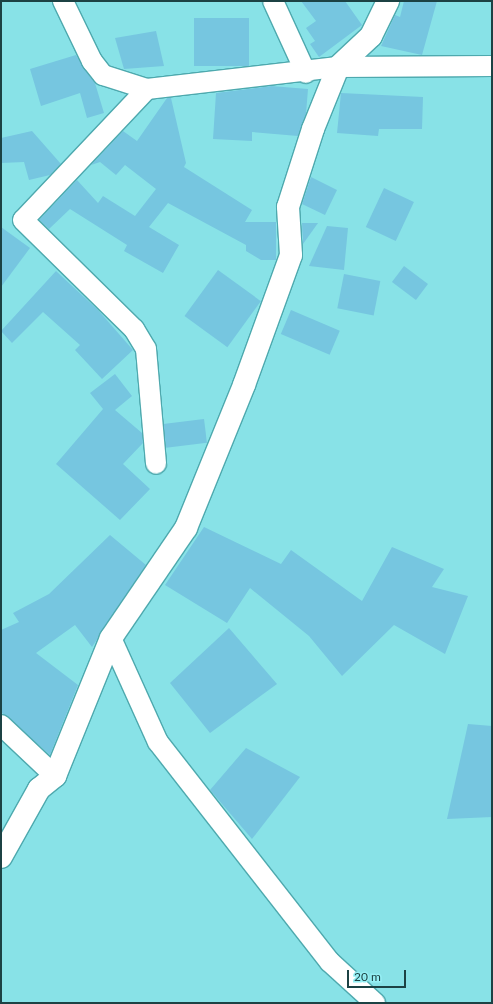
<!DOCTYPE html>
<style>
body{margin:0}
#map{position:relative;width:493px;height:1004px;overflow:hidden;background:#88e2e7;font-family:Lato,sans-serif}
div>[style]{position:absolute}
[style*='--x']{left:calc(var(--x)*1px);top:calc(var(--y)*1px);width:calc(var(--w)*1px);rotate:calc(var(--a)*1deg)}
.building>*{inset:0;background:#76c6e0;transform-origin:0 0}
.roads{filter:drop-shadow(1px 0 #4ea9ae) drop-shadow(-1px 0 #4ea9ae) drop-shadow(0 1px #4ea9ae) drop-shadow(0 -1px #4ea9ae)}
.street>*{height:20px;margin:-10px;padding:0 10px;transform-origin:10px;border-radius:10px;background:#fff}
.secondary>*{height:22px;margin:-11px;padding:0 11px;transform-origin:11px;border-radius:11px;background:#fff}
span{translate:-50% -50%;white-space:nowrap;text-align:center;line-height:1.15;-webkit-text-stroke:3px #95eff4;paint-order:stroke}
.frame{position:absolute;inset:0;border:2px solid #1c4244;pointer-events:none}
.scale{position:absolute;left:347px;top:970px;width:59px;height:18px;box-sizing:border-box;border:2px solid #1c4244;border-top:0;padding-left:5px;font-size:12px;line-height:14px;white-space:nowrap;color:#1c4244;-webkit-text-stroke:3px #95eff4;paint-order:stroke}
</style>
<div id="map">
<div class="building">
<i style="clip-path:polygon(301px 1px,345px 1px,362px 25px,319px 57px,310px 44px,315px 41px,306px 28px,316px 21px)"></i>
<i style="clip-path:polygon(404px 1px,437px 1px,422px 55px,381px 46px,395px 15px,400px 17px)"></i>
<i style="left:249px;top:18px;width:48px;height:55px;rotate:90deg"></i>
<i style="clip-path:polygon(156px 31px,164px 66px,124px 69px,115px 38px)"></i>
<i style="clip-path:polygon(76px 55px,95px 83px,104px 113px,87px 118px,80px 93px,41px 106px,30px 69px)"></i>
<i style="clip-path:polygon(271px 86px,308px 89px,306px 114px,298px 136px,252px 132px,252px 141px,213px 139px,216px 93px)"></i>
<i style="clip-path:polygon(341px 93px,423px 97px,422px 129px,379px 129px,378px 136px,337px 133px)"></i>
<i style="clip-path:polygon(167px 98px,171px 98px,186px 163px,184px 167px,252px 210px,245px 222px,276px 222px,276px 260px,261px 260px,246px 251px,246px 245px,168px 203px,149px 227px,179px 245px,163px 273px,124px 251px,127px 245px,70px 209px,49px 229px,39px 220px,77px 180px,98px 203px,103px 196px,135px 216px,156px 189px,125px 165px,116px 175px,100px 162px,91px 165px,123px 131px,137px 141px)"></i>
<i style="clip-path:polygon(32px 131px,61px 164px,50px 175px,29px 180px,24px 162px,1px 163px,1px 138px)"></i>
<i style="clip-path:polygon(311px 177px,337px 190px,325px 215px,302px 204px)"></i>
<i style="left:384px;top:188px;width:33px;height:43px;rotate:25deg"></i>
<i style="clip-path:polygon(302px 223px,318px 223px,303px 244px)"></i>
<i style="clip-path:polygon(327px 226px,348px 228px,344px 270px,309px 266px)"></i>
<i style="clip-path:polygon(1px 227px,30px 248px,1px 287px)"></i>
<i style="left:404px;top:266px;width:30px;height:20px;rotate:37deg"></i>
<i style="left:218px;top:270px;width:53px;height:57px;rotate:36deg"></i>
<i style="clip-path:polygon(56px 271px,98px 310px,133px 350px,102px 379px,75px 350px,80px 345px,43px 312px,12px 343px,1px 331px)"></i>
<i style="left:344px;top:274px;width:37px;height:35px;rotate:11deg"></i>
<i style="left:291px;top:310px;width:53px;height:26px;rotate:23deg"></i>
<i style="clip-path:polygon(115px 374px,132px 396px,115px 410px,142px 433px,143px 443px,123px 464px,150px 489px,120px 520px,56px 464px,103px 409px,90px 393px)"></i>
<i style="left:204px;top:419px;width:24px;height:41px;rotate:83deg"></i>
<i style="clip-path:polygon(204px 527px,281px 564px,291px 550px,362px 601px,392px 547px,444px 569px,432px 587px,468px 596px,445px 654px,394px 625px,342px 676px,309px 636px,250px 588px,227px 623px,165px 585px)"></i>
<i style="clip-path:polygon(110px 535px,146px 565px,92px 647px,75px 625px,36px 653px,78px 685px,50px 755px,1px 712px,1px 630px,19px 622px,13px 613px,49px 594px)"></i>
<i style="clip-path:polygon(229px 628px,277px 684px,210px 733px,170px 683px)"></i>
<i style="clip-path:polygon(468px 724px,492px 726px,492px 817px,447px 819px)"></i>
<i style="clip-path:polygon(246px 748px,300px 777px,252px 839px,210px 790px)"></i>
</div>
<div class="roads">
<div class="street">
<i style="--x:63;--y:1;--w:67;--a:64.2"></i>
<i style="--x:92;--y:61;--w:18;--a:52"></i>
<i style="--x:103;--y:75;--w:46;--a:17.7"></i>
<i style="--x:147;--y:89;--w:192;--a:-6.6"></i>
<i style="--x:338;--y:67;--w:154;--a:-0.4"></i>
<i style="--x:273;--y:1;--w:79;--a:65.4"></i>
<i style="--x:147;--y:89;--w:180;--a:133.4"></i>
<i style="--x:23;--y:220;--w:156;--a:44.5"></i>
<i style="--x:134;--y:329;--w:23;--a:59"></i>
<i style="--x:146;--y:349;--w:115;--a:85"></i>
<i style="--x:111;--y:638;--w:114;--a:65.7"></i>
<i style="--x:158;--y:742;--w:279;--a:52"></i>
<i style="--x:330;--y:962;--w:61;--a:42.3"></i>
<i style="--x:1;--y:725;--w:74;--a:43.4"></i>
</div>
<div class="secondary">
<i style="--x:1;--y:857;--w:78;--a:-60.8"></i>
<i style="--x:39;--y:789;--w:21;--a:-39"></i>
<i style="--x:55;--y:776;--w:149;--a:-67.9"></i>
<i style="--x:111;--y:638;--w:133;--a:-55.7"></i>
<i style="--x:186;--y:528;--w:154;--a:-67.9"></i>
<i style="--x:244;--y:385;--w:138;--a:-70.1"></i>
<i style="--x:291;--y:255;--w:48;--a:-93.6"></i>
<i style="--x:288;--y:207;--w:82;--a:-72.2"></i>
<i style="--x:313;--y:129;--w:67;--a:-68"></i>
<i style="--x:338;--y:67;--w:45;--a:-43.2"></i>
<i style="--x:371;--y:36;--w:39;--a:-64"></i>
</div>
</div>
<div class="frame"></div>
<div class="scale">20 m</div>
</div>
